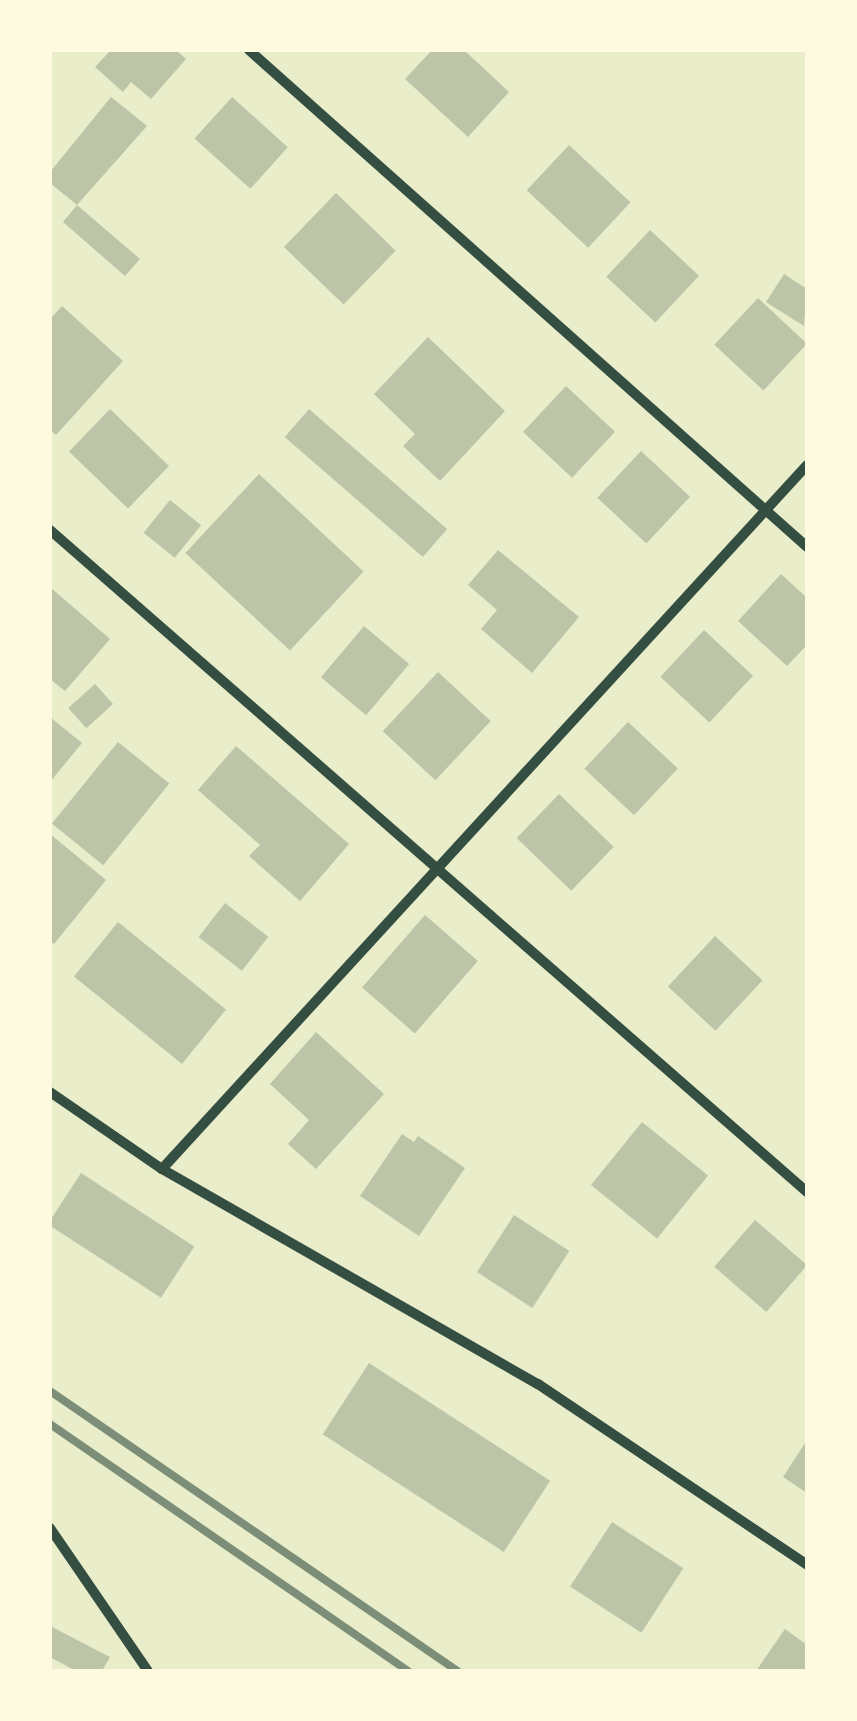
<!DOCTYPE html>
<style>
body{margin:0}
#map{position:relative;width:857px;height:1721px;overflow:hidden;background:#e9edc9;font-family:"PT Sans Narrow",sans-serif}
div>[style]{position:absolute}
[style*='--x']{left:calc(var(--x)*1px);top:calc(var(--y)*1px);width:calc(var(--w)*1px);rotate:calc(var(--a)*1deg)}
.building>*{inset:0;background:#bcc5a7;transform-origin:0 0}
.minor>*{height:10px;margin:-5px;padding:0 5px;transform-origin:5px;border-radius:5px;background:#344e41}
.rail>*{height:8px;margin:-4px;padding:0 4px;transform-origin:4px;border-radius:4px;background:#7c8e77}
span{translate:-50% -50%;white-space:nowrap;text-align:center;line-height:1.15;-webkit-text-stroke:8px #fefae0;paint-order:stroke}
.frame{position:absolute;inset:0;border:52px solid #fefae0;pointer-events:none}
</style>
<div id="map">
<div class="building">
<i style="clip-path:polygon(111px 50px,176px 50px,186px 59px,151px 99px,131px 82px,123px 92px,95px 67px)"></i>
<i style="clip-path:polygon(432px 50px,464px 50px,509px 92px,468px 137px,405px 79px)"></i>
<i style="clip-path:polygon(111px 97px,147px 126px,77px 205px,140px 259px,125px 276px,63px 222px,77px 205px,50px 183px,50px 172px)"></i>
<i style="left:232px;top:97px;width:75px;height:56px;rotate:42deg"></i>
<i style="left:569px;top:145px;width:84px;height:62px;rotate:43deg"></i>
<i style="left:336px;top:193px;width:83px;height:75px;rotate:44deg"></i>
<i style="left:650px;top:230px;width:67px;height:64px;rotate:43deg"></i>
<i style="clip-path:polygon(784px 274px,807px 289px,804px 326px,766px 302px)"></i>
<i style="left:758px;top:298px;width:67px;height:64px;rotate:43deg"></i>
<i style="clip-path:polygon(62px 306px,123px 361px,56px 435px,50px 430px,50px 319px)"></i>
<i style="clip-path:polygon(428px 337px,505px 411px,440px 481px,403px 446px,415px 434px,374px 394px)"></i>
<i style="left:566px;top:386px;width:67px;height:63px;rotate:43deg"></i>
<i style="left:110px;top:409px;width:82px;height:59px;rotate:44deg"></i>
<i style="left:309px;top:409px;width:183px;height:37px;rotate:41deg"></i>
<i style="left:641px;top:451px;width:67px;height:64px;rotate:43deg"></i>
<i style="left:259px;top:474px;width:143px;height:108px;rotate:43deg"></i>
<i style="left:170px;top:500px;width:40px;height:42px;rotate:39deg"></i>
<i style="clip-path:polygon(498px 550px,579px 617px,532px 673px,481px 629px,497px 610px,468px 585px)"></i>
<i style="clip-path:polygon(781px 574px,807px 598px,807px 645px,787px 666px,738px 621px)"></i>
<i style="clip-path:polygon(50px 587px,110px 639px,65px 691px,50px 679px)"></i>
<i style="left:364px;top:626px;width:59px;height:67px;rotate:40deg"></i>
<i style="left:704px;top:630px;width:67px;height:64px;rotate:43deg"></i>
<i style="left:438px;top:672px;width:72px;height:81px;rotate:43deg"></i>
<i style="left:95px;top:684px;width:27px;height:36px;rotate:48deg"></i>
<i style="clip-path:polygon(50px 717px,82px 743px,50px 782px)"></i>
<i style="left:628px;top:722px;width:68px;height:64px;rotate:43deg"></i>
<i style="left:118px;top:742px;width:66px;height:105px;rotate:39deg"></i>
<i style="clip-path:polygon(236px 746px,349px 844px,300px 901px,249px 856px,260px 845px,198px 790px)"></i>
<i style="left:559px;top:794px;width:76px;height:61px;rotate:44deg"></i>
<i style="clip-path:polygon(50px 834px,106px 880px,54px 944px,50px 941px)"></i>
<i style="left:225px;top:903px;width:55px;height:43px;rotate:38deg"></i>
<i style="left:425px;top:915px;width:70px;height:96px;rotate:41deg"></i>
<i style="left:118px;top:922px;width:139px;height:70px;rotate:39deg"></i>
<i style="left:715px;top:936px;width:65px;height:69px;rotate:43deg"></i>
<i style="clip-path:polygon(316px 1032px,384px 1094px,316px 1169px,288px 1144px,309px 1120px,270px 1084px)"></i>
<i style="left:642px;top:1122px;width:85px;height:81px;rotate:39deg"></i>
<i style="clip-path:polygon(402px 1134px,414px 1142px,418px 1136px,465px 1168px,419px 1236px,360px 1196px)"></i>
<i style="left:81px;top:1173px;width:135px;height:61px;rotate:33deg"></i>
<i style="left:514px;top:1215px;width:66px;height:68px;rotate:33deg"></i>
<i style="left:755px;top:1220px;width:69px;height:62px;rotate:41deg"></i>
<i style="left:369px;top:1363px;width:216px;height:85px;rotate:33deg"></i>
<i style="clip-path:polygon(807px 1440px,807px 1493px,783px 1477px)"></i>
<i style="left:612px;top:1522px;width:85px;height:77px;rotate:33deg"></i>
<i style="clip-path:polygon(52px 1627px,110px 1657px,102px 1671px,76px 1671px,50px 1657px)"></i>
<i style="clip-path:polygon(785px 1629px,807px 1645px,807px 1671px,756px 1671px)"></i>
</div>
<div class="minor">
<i style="--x:249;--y:50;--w:747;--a:41.69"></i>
<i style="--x:50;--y:530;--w:1006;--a:41.17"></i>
<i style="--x:50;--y:1092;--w:136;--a:34.5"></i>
<i style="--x:162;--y:1169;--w:433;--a:29.8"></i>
<i style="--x:538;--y:1384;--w:324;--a:33.9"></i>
<i style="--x:162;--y:1169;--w:955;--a:-47.5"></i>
<i style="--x:50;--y:1528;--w:173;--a:55.6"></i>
</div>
<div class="rail">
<i style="--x:50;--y:1391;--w:494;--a:34.5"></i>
<i style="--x:50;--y:1424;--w:435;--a:34.6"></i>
</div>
<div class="frame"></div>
</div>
